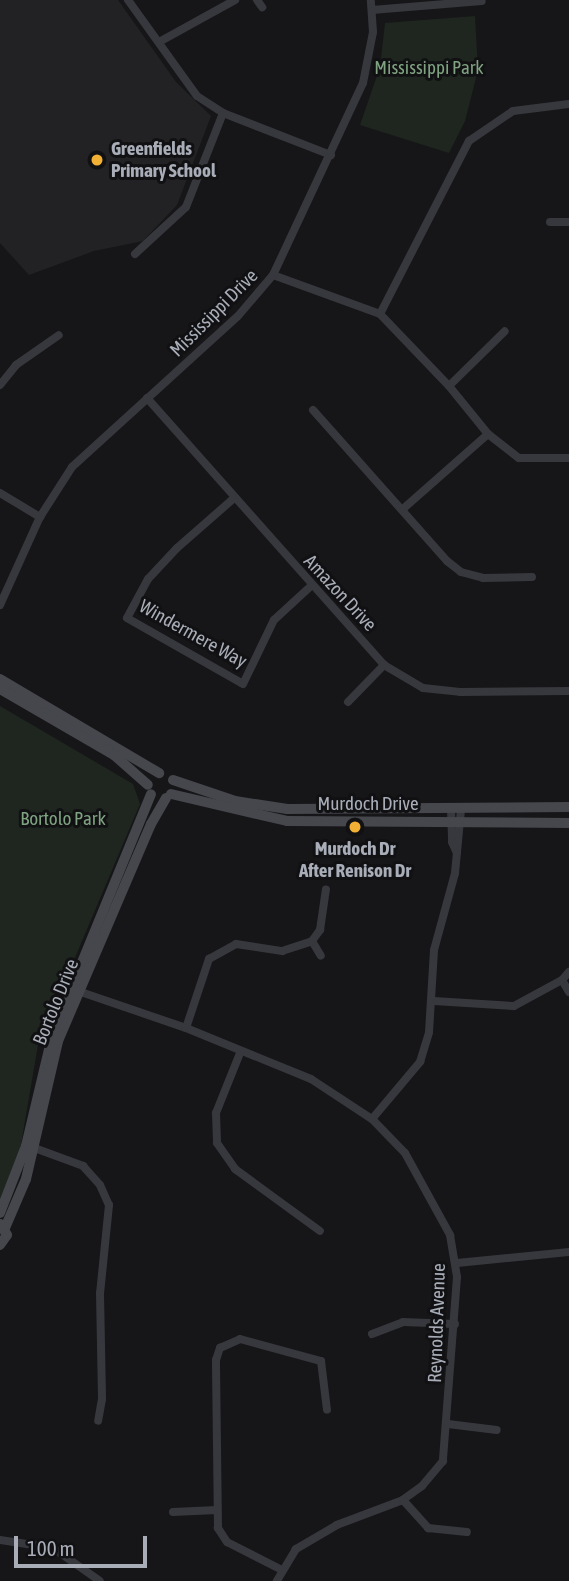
<!DOCTYPE html>
<style>
body{margin:0}
#map{position:relative;width:569px;height:1581px;overflow:hidden;background:#161618;font-family:"Asap Condensed",sans-serif}
div>[style]{position:absolute}
[style*='--x']{left:calc(var(--x)*1px);top:calc(var(--y)*1px);width:calc(var(--w)*1px);rotate:calc(var(--a)*1deg)}
.built>*{inset:0;background:#222225}
.green>*{inset:0;background:#1e261f}
.street>*{height:8px;margin:-4px;padding:0 4px;transform-origin:4px;border-radius:4px;background:#37383d}
.secondary>*{height:10px;margin:-5px;padding:0 5px;transform-origin:5px;border-radius:5px;background:#45474d}
.dots>*{width:19px;height:19px;translate:-50% -50%;box-sizing:border-box;border:4px solid #111113;border-radius:50%}
span{translate:-50% -50%;white-space:nowrap;text-align:center;line-height:1.15;-webkit-text-stroke:6px #111113;paint-order:stroke}
.park-label{font-size:19px;color:#7fa381}
.poi-label{font-size:19px;color:#a8adb8;font-weight:700}
.left{translate:0 -50%;text-align:left}
.street-label{font-size:19px;color:#a8adb8}
.scale{position:absolute;left:14px;top:1536px;width:133px;height:32px;box-sizing:border-box;border:4px solid #a8adb8;border-top:0;padding-left:9px;font-size:21px;line-height:24px;white-space:nowrap;color:#a8adb8;-webkit-text-stroke:5px #111113;paint-order:stroke}
</style>
<div id="map">
<div class="built">
<i style="clip-path:polygon(0 0,118px 0,176px 82px,211px 116px,177px 205px,143px 241px,94px 251px,29px 275px,0 243px)"></i>
</div>
<div class="green">
<i style="clip-path:polygon(475px 16px,478px 70px,465px 121px,449px 153px,360px 125px,380px 67px,385px 23px)"></i>
<i style="clip-path:polygon(0 706px,133px 784px,140px 804px,38px 1045px,20px 1150px,0 1203px)"></i>
</div>
<div class="street">
<i style="--x:128;--y:0;--w:118;--a:54.3"></i>
<i style="--x:197;--y:96;--w:31;--a:33"></i>
<i style="--x:223;--y:113;--w:116;--a:21.3"></i>
<i style="--x:257;--y:0;--w:9;--a:54"></i>
<i style="--x:372;--y:10;--w:110;--a:-4.7"></i>
<i style="--x:159;--y:42;--w:87;--a:-28.9"></i>
<i style="--x:550;--y:222;--w:19;--a:0"></i>
<i style="--x:135;--y:254;--w:69;--a:-42.7"></i>
<i style="--x:186;--y:207;--w:101;--a:-68.5"></i>
<i style="--x:273;--y:275;--w:114;--a:20"></i>
<i style="--x:380;--y:314;--w:100;--a:46.2"></i>
<i style="--x:449;--y:386;--w:62;--a:50.9"></i>
<i style="--x:488;--y:434;--w:39;--a:38"></i>
<i style="--x:519;--y:458;--w:50;--a:0"></i>
<i style="--x:380;--y:314;--w:195;--a:-62.8"></i>
<i style="--x:469;--y:141;--w:53;--a:-34.3"></i>
<i style="--x:513;--y:111;--w:56;--a:-7.1"></i>
<i style="--x:0;--y:385;--w:26;--a:-51"></i>
<i style="--x:16;--y:365;--w:52;--a:-34.9"></i>
<i style="--x:449;--y:386;--w:78;--a:-44.5"></i>
<i style="--x:147;--y:398;--w:357;--a:48.4"></i>
<i style="--x:384;--y:665;--w:45;--a:30.5"></i>
<i style="--x:423;--y:688;--w:37;--a:6"></i>
<i style="--x:460;--y:692;--w:109;--a:-0.5"></i>
<i style="--x:313;--y:410;--w:202;--a:48.4"></i>
<i style="--x:447;--y:561;--w:18;--a:38"></i>
<i style="--x:461;--y:572;--w:23;--a:15"></i>
<i style="--x:483;--y:578;--w:49;--a:-1.2"></i>
<i style="--x:0;--y:493;--w:47;--a:31"></i>
<i style="--x:233;--y:499;--w:74;--a:138.8"></i>
<i style="--x:177;--y:548;--w:42;--a:133.1"></i>
<i style="--x:148;--y:579;--w:44;--a:118.3"></i>
<i style="--x:127;--y:618;--w:133;--a:29.6"></i>
<i style="--x:243;--y:684;--w:71;--a:-64.2"></i>
<i style="--x:274;--y:620;--w:50;--a:-42.6"></i>
<i style="--x:404;--y:508;--w:112;--a:-41.4"></i>
<i style="--x:0;--y:605;--w:97;--a:-65.6"></i>
<i style="--x:40;--y:517;--w:59;--a:-57.4"></i>
<i style="--x:72;--y:467;--w:224;--a:-42.3"></i>
<i style="--x:238;--y:316;--w:54;--a:-49.5"></i>
<i style="--x:273;--y:275;--w:212;--a:-64.9"></i>
<i style="--x:363;--y:83;--w:52;--a:-78.9"></i>
<i style="--x:373;--y:32;--w:32;--a:-94"></i>
<i style="--x:348;--y:702;--w:52;--a:-45.8"></i>
<i style="--x:451;--y:809;--w:33;--a:88"></i>
<i style="--x:452;--y:842;--w:12;--a:66"></i>
<i style="--x:312;--y:941;--w:17;--a:59"></i>
<i style="--x:562;--y:980;--w:14;--a:60"></i>
<i style="--x:75;--y:990;--w:117;--a:18.9"></i>
<i style="--x:186;--y:1028;--w:135;--a:22.2"></i>
<i style="--x:311;--y:1079;--w:73;--a:33.3"></i>
<i style="--x:372;--y:1119;--w:47;--a:45.9"></i>
<i style="--x:405;--y:1153;--w:94;--a:61.2"></i>
<i style="--x:450;--y:1235;--w:43;--a:80.5"></i>
<i style="--x:457;--y:1277;--w:185;--a:94.4"></i>
<i style="--x:443;--y:1461;--w:33;--a:130"></i>
<i style="--x:422;--y:1486;--w:24;--a:144"></i>
<i style="--x:403;--y:1500;--w:71;--a:159.3"></i>
<i style="--x:337;--y:1525;--w:48;--a:149.7"></i>
<i style="--x:296;--y:1549;--w:37;--a:121"></i>
<i style="--x:434;--y:1001;--w:80;--a:3.6"></i>
<i style="--x:514;--y:1006;--w:55;--a:-28.4"></i>
<i style="--x:562;--y:980;--w:11;--a:-49"></i>
<i style="--x:186;--y:1028;--w:73;--a:-71.6"></i>
<i style="--x:209;--y:959;--w:31;--a:-29"></i>
<i style="--x:236;--y:944;--w:47;--a:8.7"></i>
<i style="--x:282;--y:951;--w:32;--a:-18"></i>
<i style="--x:312;--y:941;--w:14;--a:-54"></i>
<i style="--x:320;--y:930;--w:41;--a:-81.7"></i>
<i style="--x:240;--y:1053;--w:65;--a:111.8"></i>
<i style="--x:216;--y:1113;--w:30;--a:88"></i>
<i style="--x:217;--y:1143;--w:32;--a:55"></i>
<i style="--x:235;--y:1169;--w:105;--a:36.1"></i>
<i style="--x:372;--y:1119;--w:75;--a:-49.9"></i>
<i style="--x:420;--y:1062;--w:31;--a:-73"></i>
<i style="--x:429;--y:1032;--w:82;--a:-86.5"></i>
<i style="--x:434;--y:950;--w:80;--a:-74.7"></i>
<i style="--x:455;--y:873;--w:64;--a:-84.6"></i>
<i style="--x:29;--y:1146;--w:58;--a:20.3"></i>
<i style="--x:83;--y:1166;--w:25;--a:48"></i>
<i style="--x:100;--y:1185;--w:22;--a:66"></i>
<i style="--x:109;--y:1205;--w:88;--a:95.8"></i>
<i style="--x:100;--y:1293;--w:106;--a:88.9"></i>
<i style="--x:102;--y:1399;--w:22;--a:100"></i>
<i style="--x:457;--y:1263;--w:113;--a:-5.6"></i>
<i style="--x:372;--y:1334;--w:33;--a:-21"></i>
<i style="--x:403;--y:1322;--w:52;--a:2.2"></i>
<i style="--x:448;--y:1424;--w:49;--a:7"></i>
<i style="--x:403;--y:1500;--w:38;--a:48"></i>
<i style="--x:428;--y:1528;--w:39;--a:6"></i>
<i style="--x:173;--y:1512;--w:44;--a:-2.6"></i>
<i style="--x:0;--y:1540;--w:54;--a:8.6"></i>
<i style="--x:53;--y:1548;--w:57;--a:35.1"></i>
<i style="--x:280;--y:1569;--w:59;--a:-153"></i>
<i style="--x:227;--y:1542;--w:17;--a:-123"></i>
<i style="--x:218;--y:1528;--w:168;--a:-90.7"></i>
<i style="--x:216;--y:1360;--w:13;--a:-72"></i>
<i style="--x:220;--y:1348;--w:22;--a:-24"></i>
<i style="--x:240;--y:1339;--w:84;--a:15.2"></i>
<i style="--x:321;--y:1361;--w:49;--a:83"></i>
</div>
<div class="secondary">
<i style="--x:0;--y:679;--w:185;--a:30.6"></i>
<i style="--x:0;--y:689;--w:132;--a:30.1"></i>
<i style="--x:114;--y:755;--w:45;--a:41.4"></i>
<i style="--x:173;--y:780;--w:65;--a:18.7"></i>
<i style="--x:235;--y:801;--w:53;--a:8.7"></i>
<i style="--x:287;--y:809;--w:282;--a:-0.4"></i>
<i style="--x:171;--y:794;--w:119;--a:13.1"></i>
<i style="--x:287;--y:821;--w:282;--a:0.4"></i>
<i style="--x:0;--y:1213;--w:72;--a:-68.8"></i>
<i style="--x:26;--y:1146;--w:116;--a:-76.6"></i>
<i style="--x:53;--y:1033;--w:258;--a:-67.7"></i>
<i style="--x:5;--y:1228;--w:53;--a:-66.8"></i>
<i style="--x:26;--y:1179;--w:142;--a:-76.9"></i>
<i style="--x:58;--y:1041;--w:236;--a:-66.8"></i>
<i style="--x:151;--y:824;--w:30;--a:-60"></i>
<i style="--x:0;--y:1245;--w:12;--a:-55"></i>
<i style="--x:7;--y:1235;--w:13;--a:-122"></i>
</div>
<div class="dots">
<i style="left:97px;top:160px;background:#f2b134"></i>
<i style="left:355px;top:827px;background:#f2b134"></i>
</div>
<div class="park-label">
<span style="left:429px;top:68px">Mississippi Park</span>
<span style="left:63px;top:819px">Bortolo Park</span>
</div>
<div class="poi-label">
<span class="left" style="left:111px;top:160px">Greenfields<br>Primary School</span>
<span style="left:355px;top:860px">Murdoch Dr<br>After Renison Dr</span>
</div>
<div class="street-label">
<span style="left:214px;top:313px;rotate:-45deg">Mississippi Drive</span>
<span style="left:340px;top:593px;rotate:47deg">Amazon Drive</span>
<span style="left:193px;top:634px;rotate:29deg">Windermere Way</span>
<span style="left:368px;top:804px">Murdoch Drive</span>
<span style="left:56px;top:1002px;rotate:-68deg">Bortolo Drive</span>
<span style="left:437px;top:1323px;rotate:-88deg">Reynolds Avenue</span>
</div>
<div class="scale">100 m</div>
</div>
